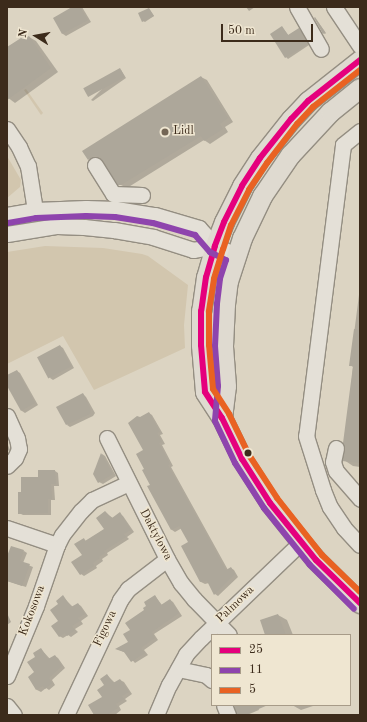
<!DOCTYPE html>
<style>
body{margin:0}
#map{position:relative;width:367px;height:722px;overflow:hidden;background:#dcd4c2;font-family:"Old Standard TT",serif}
div>[style]{position:absolute}
[style*='--x']{left:calc(var(--x)*1px);top:calc(var(--y)*1px);width:calc(var(--w)*1px);rotate:calc(var(--a)*1deg)}
.green>*{inset:0;background:#d2c6ae}
.shadow>*{inset:0;background:#0003}
.building>*{inset:0;background:#ada79a;transform-origin:0 0}
.roads{filter:drop-shadow(1px 0 #948e82) drop-shadow(-1px 0 #948e82) drop-shadow(0 1px #948e82) drop-shadow(0 -1px #948e82)}
.minor>*{height:15px;margin:-7.5px;padding:0 7.5px;transform-origin:7.5px;border-radius:7.5px;background:#e4e0d7}
.major>*{height:19px;margin:-9.5px;padding:0 9.5px;transform-origin:9.5px;border-radius:9.5px;background:#dfdad0}
.bus-1>*{height:6px;margin:-3px;padding:0 3px;transform-origin:3px;border-radius:3px;background:#e5007d}
.bus-2>*{height:6px;margin:-3px;padding:0 3px;transform-origin:3px;border-radius:3px;background:#8e44ad}
.bus-3>*{height:6px;margin:-3px;padding:0 3px;transform-origin:3px;border-radius:3px;background:#e96222}
.dots>*{width:11px;height:11px;translate:-50% -50%;box-sizing:border-box;border:2px solid #efe6d1;border-radius:50%}
span{translate:-50% -50%;white-space:nowrap;text-align:center;line-height:1.15;-webkit-text-stroke:3px #efe6d1;paint-order:stroke}
.poi-label{font-size:12px;color:#3c2b1b}
.left{translate:0 -50%;text-align:left}
.street-label{font-size:12px;color:#3c2b1b}
.frame{position:absolute;inset:0;border:8px solid #3c2b1b;pointer-events:none}
.legend{position:absolute;left:211px;top:634px;width:140px;height:72px;box-sizing:border-box;background:#efe6d1;border:1px solid #a79b88;margin:0;padding:5px 7px;list-style:none;font-size:12px;color:#3c2b1b}
.legend li{display:flex;align-items:center;gap:8px;height:20px}
.legend b{width:20px;border:1px solid #a79b88}
.north{position:absolute;left:16px;top:16px;width:40px;height:40px;-webkit-text-stroke:3px #efe6d1;paint-order:stroke;rotate:281deg;font-size:11px;font-weight:700;line-height:16px;text-align:center;color:#3c2b1b}
.north::after{content:'';display:block;margin:auto;width:14px;height:18px;background:#3c2b1b;clip-path:polygon(50% 0,100% 100%,50% 72%,0 100%)}
.scale{position:absolute;left:221px;top:24px;width:92px;height:18px;box-sizing:border-box;border:2px solid #3c2b1b;border-top:0;padding-left:5px;font-size:12px;line-height:14px;white-space:nowrap;color:#3c2b1b;-webkit-text-stroke:3px #efe6d1;paint-order:stroke}
</style>
<div id="map">
<div class="green">
<i style="clip-path:polygon(26px 89px,43px 113px,41px 115px,24px 90px)"></i>
<i style="clip-path:polygon(7px 156px,21px 180px,20px 187px,7px 198px)"></i>
<i style="clip-path:polygon(45px 246px,103px 248px,142px 254px,148px 256px,188px 285px,184px 325px,185px 348px,94px 390px,63px 336px,7px 364px,7px 252px)"></i>
</div>
<div class="shadow">
<i style="clip-path:polygon(74px 7px,82px 7px,91px 22px,66px 36px,63px 34px,54px 18px)"></i>
<i style="clip-path:polygon(246px 7px,255px 7px,249px 11px)"></i>
<i style="clip-path:polygon(149px 9px,154px 16px,145px 22px,143px 21px)"></i>
<i style="clip-path:polygon(315px 18px,326px 33px,325px 34px,323px 33px)"></i>
<i style="clip-path:polygon(282px 27px,289px 36px,299px 29px,301px 31px,309px 45px,288px 59px,286px 57px)"></i>
<i style="clip-path:polygon(29px 37px,36px 41px,58px 72px,15px 103px,7px 97px,7px 48px)"></i>
<i style="clip-path:polygon(121px 70px,126px 78px,93px 101px,91px 100px)"></i>
<i style="clip-path:polygon(201px 77px,207px 80px,233px 122px,225px 127px,228px 132px,210px 144px,204px 140px,127px 188px,119px 184px,102px 159px,94px 162px,89px 159px)"></i>
<i style="clip-path:polygon(360px 287px,360px 467px,353px 466px,344px 460px,353px 367px,350px 365px)"></i>
<i style="clip-path:polygon(60px 346px,63px 348px,74px 368px,53px 380px,50px 378px)"></i>
<i style="clip-path:polygon(17px 371px,20px 373px,38px 405px,25px 413px,22px 411px,7px 384px,7px 377px)"></i>
<i style="clip-path:polygon(83px 394px,86px 397px,95px 413px,93px 416px,70px 427px,67px 425px)"></i>
<i style="clip-path:polygon(149px 413px,152px 415px,163px 434px,160px 435px,165px 444px,162px 445px,173px 466px,171px 467px,228px 570px,231px 568px,234px 570px,238px 577px,218px 596px,215px 594px,209px 583px,205px 584px,201px 582px,190px 543px,182px 528px,175px 532px,172px 530px,151px 485px,146px 469px,140px 418px)"></i>
<i style="clip-path:polygon(7px 443px,10px 450px,7px 451px)"></i>
<i style="clip-path:polygon(102px 454px,105px 456px,116px 476px,103px 484px,99px 482px)"></i>
<i style="clip-path:polygon(55px 471px,58px 473px,59px 486px,54px 486px,55px 500px,51px 500px,51px 515px,23px 515px,19px 513px,22px 493px)"></i>
<i style="clip-path:polygon(105px 513px,113px 518px,120px 514px,123px 516px,134px 532px,127px 537px,129px 539px,107px 553px,108px 555px,102px 559px,103px 561px,96px 566px,97px 568px,84px 576px,81px 574px,84px 539px,86px 541px,105px 529px)"></i>
<i style="clip-path:polygon(24px 551px,27px 553px,23px 563px,33px 567px,26px 587px,7px 581px,7px 557px)"></i>
<i style="clip-path:polygon(155px 596px,162px 605px,170px 600px,173px 602px,182px 616px,154px 634px,158px 640px,144px 650px,148px 655px,135px 663px,126px 653px,117px 649px,129px 642px,131px 630px)"></i>
<i style="clip-path:polygon(63px 597px,73px 607px,78px 604px,81px 606px,88px 616px,81px 621px,83px 624px,75px 629px,78px 632px,71px 637px,68px 635px,63px 638px,59px 636px,59px 605px)"></i>
<i style="clip-path:polygon(7px 613px,11px 622px,7px 625px)"></i>
<i style="clip-path:polygon(278px 615px,287px 620px,293px 635px,267px 635px)"></i>
<i style="clip-path:polygon(41px 649px,50px 659px,55px 656px,58px 658px,65px 668px,52px 680px,55px 685px,49px 690px,46px 688px,41px 692px,37px 690px,29px 677px,36px 672px,37px 657px)"></i>
<i style="clip-path:polygon(107px 675px,115px 683px,120px 680px,124px 682px,132px 694px,125px 699px,127px 701px,119px 706px,121px 710px,115px 715px,94px 715px,103px 697px)"></i>
<i style="clip-path:polygon(234px 705px,257px 705px,259px 710px,247px 715px,237px 715px)"></i>
<i style="clip-path:polygon(292px 705px,316px 705px,301px 710px)"></i>
</div>
<div class="building">
<i style="clip-path:polygon(72px 7px,80px 7px,88px 20px,62px 34px,53px 18px)"></i>
<i style="clip-path:polygon(149px 8px,154px 16px,142px 22px,138px 13px)"></i>
<i style="clip-path:polygon(315px 17px,325px 32px,323px 34px,314px 18px)"></i>
<i style="clip-path:polygon(282px 26px,288px 35px,299px 28px,308px 44px,285px 58px,270px 34px)"></i>
<i style="clip-path:polygon(29px 36px,51px 68px,7px 100px,7px 47px,21px 38px,23px 39px)"></i>
<i style="left:120px;top:68px;width:10px;height:42px;rotate:61deg"></i>
<i style="clip-path:polygon(201px 76px,228px 118px,220px 124px,223px 129px,204px 141px,201px 136px,121px 185px,118px 185px,100px 157px,94px 156px,88px 160px,82px 151px)"></i>
<i style="clip-path:polygon(354px 329px,360px 330px,360px 463px,342px 461px,345px 450px,343px 443px,353px 366px,349px 366px)"></i>
<i style="left:60px;top:345px;width:24px;height:26px;rotate:62deg"></i>
<i style="clip-path:polygon(17px 370px,35px 403px,21px 411px,7px 386px,7px 375px)"></i>
<i style="clip-path:polygon(83px 393px,91px 410px,90px 414px,66px 425px,56px 407px)"></i>
<i style="clip-path:polygon(149px 412px,160px 432px,157px 433px,162px 442px,159px 443px,170px 464px,168px 465px,226px 570px,231px 567px,235px 574px,214px 595px,207px 581px,200px 582px,181px 546px,188px 542px,179px 526px,171px 530px,147px 486px,150px 485px,142px 470px,144px 469px,136px 454px,143px 450px,128px 423px,137px 416px,140px 417px)"></i>
<i style="clip-path:polygon(101px 453px,113px 474px,98px 483px,93px 474px)"></i>
<i style="clip-path:polygon(38px 470px,55px 470px,56px 484px,51px 484px,52px 499px,48px 499px,48px 513px,18px 514px,18px 492px,21px 492px,21px 477px,38px 477px)"></i>
<i style="clip-path:polygon(105px 511px,112px 518px,120px 512px,131px 530px,124px 534px,126px 537px,104px 551px,105px 553px,99px 557px,100px 558px,93px 563px,94px 566px,80px 575px,71px 562px,82px 555px,74px 544px,84px 538px,85px 541px,104px 529px,96px 518px)"></i>
<i style="clip-path:polygon(11px 546px,24px 550px,20px 561px,30px 564px,22px 586px,7px 581px,7px 556px)"></i>
<i style="clip-path:polygon(63px 595px,71px 607px,78px 603px,85px 614px,78px 618px,80px 621px,72px 626px,75px 630px,67px 636px,65px 633px,59px 637px,51px 626px,58px 621px,50px 610px,58px 604px,56px 601px)"></i>
<i style="clip-path:polygon(155px 595px,161px 605px,170px 599px,179px 613px,152px 632px,155px 638px,141px 648px,145px 653px,131px 662px,124px 652px,115px 649px,128px 642px,123px 634px,130px 630px,125px 623px,144px 610px,143px 608px,146px 606px,144px 602px)"></i>
<i style="clip-path:polygon(278px 614px,286px 635px,265px 635px,260px 620px)"></i>
<i style="clip-path:polygon(41px 648px,48px 659px,55px 655px,62px 666px,49px 678px,52px 683px,45px 689px,43px 686px,36px 690px,28px 677px,34px 672px,27px 662px,35px 657px,33px 653px)"></i>
<i style="clip-path:polygon(107px 674px,113px 683px,120px 679px,129px 692px,122px 696px,124px 699px,116px 704px,118px 708px,107px 715px,94px 715px,88px 705px,102px 697px,97px 690px,104px 685px,100px 679px)"></i>
<i style="clip-path:polygon(234px 705px,268px 705px,245px 715px,237px 715px)"></i>
</div>
<div class="roads">
<div class="minor">
<i style="--x:297;--y:7;--w:48;--a:60.3"></i>
<i style="--x:334;--y:7;--w:47;--a:56.3"></i>
<i style="--x:7;--y:129;--w:22;--a:56"></i>
<i style="--x:19;--y:147;--w:21;--a:65"></i>
<i style="--x:28;--y:166;--w:45;--a:81"></i>
<i style="--x:360;--y:131;--w:22;--a:141"></i>
<i style="--x:343;--y:145;--w:293;--a:97.2"></i>
<i style="--x:306;--y:436;--w:57;--a:72.5"></i>
<i style="--x:323;--y:490;--w:18;--a:68"></i>
<i style="--x:330;--y:507;--w:25;--a:56"></i>
<i style="--x:344;--y:528;--w:23;--a:47"></i>
<i style="--x:95;--y:165;--w:34;--a:58"></i>
<i style="--x:113;--y:194;--w:29;--a:2"></i>
<i style="--x:7;--y:215;--w:28;--a:-10"></i>
<i style="--x:35;--y:210;--w:51;--a:-2.2"></i>
<i style="--x:86;--y:208;--w:30;--a:2"></i>
<i style="--x:116;--y:209;--w:39;--a:9"></i>
<i style="--x:155;--y:215;--w:46;--a:16.5"></i>
<i style="--x:199;--y:228;--w:24;--a:48"></i>
<i style="--x:215;--y:246;--w:23;--a:23"></i>
<i style="--x:7;--y:234;--w:51;--a:-9.1"></i>
<i style="--x:57;--y:226;--w:27;--a:2"></i>
<i style="--x:84;--y:227;--w:30;--a:6"></i>
<i style="--x:114;--y:230;--w:40;--a:10"></i>
<i style="--x:153;--y:237;--w:42;--a:18"></i>
<i style="--x:193;--y:250;--w:22;--a:-10"></i>
<i style="--x:7;--y:416;--w:24;--a:66"></i>
<i style="--x:17;--y:438;--w:11;--a:80"></i>
<i style="--x:19;--y:449;--w:10;--a:114"></i>
<i style="--x:15;--y:458;--w:11;--a:135"></i>
<i style="--x:107;--y:438;--w:135;--a:63.6"></i>
<i style="--x:167;--y:559;--w:28;--a:60"></i>
<i style="--x:181;--y:583;--w:21;--a:51"></i>
<i style="--x:194;--y:599;--w:50;--a:45.8"></i>
<i style="--x:336;--y:448;--w:14;--a:102"></i>
<i style="--x:333;--y:462;--w:9;--a:72"></i>
<i style="--x:336;--y:471;--w:37;--a:49"></i>
<i style="--x:7;--y:528;--w:53;--a:18.8"></i>
<i style="--x:178;--y:669;--w:29;--a:12"></i>
<i style="--x:206;--y:675;--w:8;--a:40"></i>
<i style="--x:7;--y:676;--w:76;--a:-67.5"></i>
<i style="--x:36;--y:606;--w:65;--a:-71"></i>
<i style="--x:57;--y:545;--w:11;--a:-63"></i>
<i style="--x:62;--y:535;--w:31;--a:-52"></i>
<i style="--x:81;--y:511;--w:16;--a:-45"></i>
<i style="--x:92;--y:500;--w:40;--a:-25"></i>
<i style="--x:224;--y:705;--w:11;--a:68"></i>
<i style="--x:7;--y:706;--w:11;--a:52"></i>
<i style="--x:66;--y:715;--w:127;--a:-64.8"></i>
<i style="--x:120;--y:600;--w:14;--a:-54"></i>
<i style="--x:128;--y:589;--w:49;--a:-37.6"></i>
<i style="--x:156;--y:715;--w:33;--a:-67"></i>
<i style="--x:169;--y:685;--w:35;--a:-61"></i>
<i style="--x:186;--y:654;--w:22;--a:-47"></i>
<i style="--x:201;--y:638;--w:139;--a:-43.8"></i>
</div>
<div class="major">
<i style="--x:360;--y:60;--w:66;--a:141.7"></i>
<i style="--x:308;--y:101;--w:25;--a:133"></i>
<i style="--x:291;--y:119;--w:50;--a:128.5"></i>
<i style="--x:260;--y:158;--w:33;--a:123"></i>
<i style="--x:242;--y:186;--w:40;--a:116.6"></i>
<i style="--x:224;--y:222;--w:26;--a:111"></i>
<i style="--x:215;--y:246;--w:32;--a:106"></i>
<i style="--x:206;--y:277;--w:34;--a:98"></i>
<i style="--x:201;--y:311;--w:34;--a:90"></i>
<i style="--x:201;--y:345;--w:47;--a:85.1"></i>
<i style="--x:205;--y:392;--w:31;--a:57"></i>
<i style="--x:222;--y:418;--w:46;--a:64"></i>
<i style="--x:242;--y:459;--w:52;--a:57.5"></i>
<i style="--x:270;--y:503;--w:50;--a:51.5"></i>
<i style="--x:301;--y:542;--w:23;--a:50"></i>
<i style="--x:316;--y:560;--w:62;--a:44.3"></i>
<i style="--x:222;--y:418;--w:32;--a:-83"></i>
<i style="--x:226;--y:386;--w:40;--a:-94.3"></i>
<i style="--x:223;--y:346;--w:42;--a:-87.3"></i>
<i style="--x:225;--y:304;--w:23;--a:-83"></i>
<i style="--x:228;--y:281;--w:45;--a:-72"></i>
<i style="--x:242;--y:238;--w:47;--a:-64.5"></i>
<i style="--x:262;--y:196;--w:50;--a:-55.7"></i>
<i style="--x:290;--y:155;--w:59;--a:-47.1"></i>
<i style="--x:330;--y:112;--w:38;--a:-39"></i>
</div>
</div>
<div class="bus-1">
<i style="--x:360;--y:60;--w:66;--a:141.7"></i>
<i style="--x:308;--y:101;--w:25;--a:133"></i>
<i style="--x:291;--y:119;--w:50;--a:128.5"></i>
<i style="--x:260;--y:158;--w:33;--a:123"></i>
<i style="--x:242;--y:186;--w:40;--a:116.6"></i>
<i style="--x:224;--y:222;--w:26;--a:111"></i>
<i style="--x:215;--y:246;--w:32;--a:106"></i>
<i style="--x:206;--y:277;--w:34;--a:98"></i>
<i style="--x:201;--y:311;--w:34;--a:90"></i>
<i style="--x:201;--y:345;--w:47;--a:85.1"></i>
<i style="--x:205;--y:392;--w:31;--a:57"></i>
<i style="--x:222;--y:418;--w:46;--a:64"></i>
<i style="--x:242;--y:459;--w:52;--a:57.5"></i>
<i style="--x:270;--y:503;--w:73;--a:51.1"></i>
<i style="--x:316;--y:560;--w:62;--a:44.3"></i>
</div>
<div class="bus-2">
<i style="--x:8;--y:223;--w:28;--a:-10"></i>
<i style="--x:36;--y:218;--w:50;--a:-2.3"></i>
<i style="--x:86;--y:216;--w:29;--a:2"></i>
<i style="--x:115;--y:217;--w:38;--a:9"></i>
<i style="--x:153;--y:223;--w:44;--a:15.9"></i>
<i style="--x:195;--y:235;--w:23;--a:49"></i>
<i style="--x:210;--y:252;--w:18;--a:27"></i>
<i style="--x:226;--y:260;--w:20;--a:108"></i>
<i style="--x:220;--y:279;--w:25;--a:97"></i>
<i style="--x:217;--y:304;--w:42;--a:92.7"></i>
<i style="--x:215;--y:346;--w:40;--a:85.7"></i>
<i style="--x:218;--y:386;--w:35;--a:95"></i>
<i style="--x:215;--y:421;--w:47;--a:64.5"></i>
<i style="--x:235;--y:463;--w:54;--a:57.2"></i>
<i style="--x:264;--y:508;--w:73;--a:51.1"></i>
<i style="--x:310;--y:565;--w:62;--a:45"></i>
</div>
<div class="bus-3">
<i style="--x:360;--y:70;--w:60;--a:141.8"></i>
<i style="--x:313;--y:107;--w:23;--a:133"></i>
<i style="--x:297;--y:124;--w:49;--a:127.6"></i>
<i style="--x:267;--y:163;--w:32;--a:124"></i>
<i style="--x:249;--y:190;--w:39;--a:117"></i>
<i style="--x:231;--y:225;--w:25;--a:108"></i>
<i style="--x:223;--y:249;--w:31;--a:107"></i>
<i style="--x:214;--y:279;--w:33;--a:99"></i>
<i style="--x:209;--y:312;--w:33;--a:90"></i>
<i style="--x:209;--y:345;--w:44;--a:84.8"></i>
<i style="--x:213;--y:389;--w:30;--a:57"></i>
<i style="--x:229;--y:414;--w:46;--a:64"></i>
<i style="--x:249;--y:455;--w:51;--a:56.9"></i>
<i style="--x:277;--y:498;--w:73;--a:51.7"></i>
<i style="--x:322;--y:555;--w:53;--a:44.2"></i>
</div>
<div class="dots">
<i style="left:165px;top:132px;background:#746655"></i>
<i style="left:248px;top:453px;background:#3c2b1b"></i>
</div>
<div class="poi-label">
<span class="left" style="left:173px;top:132px">Lidl</span>
</div>
<div class="street-label">
<span style="left:155px;top:535px;rotate:62deg">Daktylowa</span>
<span style="left:236px;top:605px;rotate:-44deg">Palmowa</span>
<span style="left:33px;top:611px;rotate:-69deg">Kokosowa</span>
<span style="left:106px;top:629px;rotate:-65deg">Figowa</span>
</div>
<div class="frame"></div>
<ul class="legend">
<li><b style="height:5px;background:#e5007d"></b>25</li>
<li><b style="height:5px;background:#8e44ad"></b>11</li>
<li><b style="height:5px;background:#e96222"></b>5</li>
</ul>
<div class="north">N</div>
<div class="scale">50 m</div>
</div>
